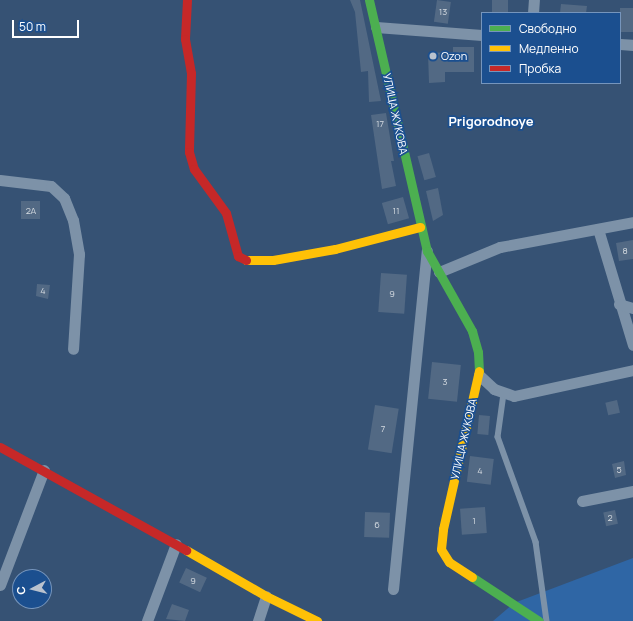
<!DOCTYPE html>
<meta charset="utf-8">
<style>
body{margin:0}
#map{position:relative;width:633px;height:621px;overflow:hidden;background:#365274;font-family:Manrope,sans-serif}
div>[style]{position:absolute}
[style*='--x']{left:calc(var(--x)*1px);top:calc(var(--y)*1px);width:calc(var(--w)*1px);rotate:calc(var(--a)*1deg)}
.green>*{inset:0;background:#2f66a5}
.building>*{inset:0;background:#526984;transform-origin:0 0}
.lane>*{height:5.5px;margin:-2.75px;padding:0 2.75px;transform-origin:2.75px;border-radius:2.75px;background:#7d92a8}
.street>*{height:11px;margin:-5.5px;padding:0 5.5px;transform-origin:5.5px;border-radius:5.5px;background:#7d92a8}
.fast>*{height:9px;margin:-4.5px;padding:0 4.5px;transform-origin:4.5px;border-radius:4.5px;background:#4caf50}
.slow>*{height:9px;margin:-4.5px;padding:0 4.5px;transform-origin:4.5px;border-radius:4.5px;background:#ffc107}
.jam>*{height:9px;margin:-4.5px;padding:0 4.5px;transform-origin:4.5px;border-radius:4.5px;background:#c62828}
.dots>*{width:11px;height:11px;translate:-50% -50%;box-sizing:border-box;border:2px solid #1b4f8f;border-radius:50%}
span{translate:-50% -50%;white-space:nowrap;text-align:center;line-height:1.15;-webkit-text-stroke:3.5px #1b4f8f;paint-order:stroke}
.number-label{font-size:9px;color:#d4dae0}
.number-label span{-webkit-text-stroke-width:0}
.poi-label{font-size:11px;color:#fff}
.left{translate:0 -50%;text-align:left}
.street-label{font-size:11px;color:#fff}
.quarter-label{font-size:13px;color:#fff;font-weight:700}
.legend{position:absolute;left:481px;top:12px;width:140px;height:72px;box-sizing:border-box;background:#1b4f8f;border:1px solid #7695bc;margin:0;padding:5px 7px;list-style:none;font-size:12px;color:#fff}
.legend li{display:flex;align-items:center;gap:8px;height:20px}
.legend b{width:20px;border:1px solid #7695bc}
.north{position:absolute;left:12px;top:569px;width:40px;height:40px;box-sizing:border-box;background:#1b4f8f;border:1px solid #7695bc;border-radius:50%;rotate:263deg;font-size:11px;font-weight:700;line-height:16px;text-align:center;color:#fff}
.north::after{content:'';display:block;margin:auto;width:14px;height:18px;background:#b9c2ce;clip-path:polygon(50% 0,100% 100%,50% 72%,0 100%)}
.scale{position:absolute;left:12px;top:20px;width:67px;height:18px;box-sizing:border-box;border:2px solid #fff;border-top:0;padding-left:5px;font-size:12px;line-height:14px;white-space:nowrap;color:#fff;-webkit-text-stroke:3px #1b4f8f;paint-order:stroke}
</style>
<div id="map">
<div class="green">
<i style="clip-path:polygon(633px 558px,633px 621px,493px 621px,514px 603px)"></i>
</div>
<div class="building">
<i style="clip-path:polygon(350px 0,360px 0,381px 101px,369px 102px,368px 71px,361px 72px,355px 12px)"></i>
<i style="left:437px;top:0;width:14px;height:22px;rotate:8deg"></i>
<i style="left:492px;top:0;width:16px;height:13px"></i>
<i style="clip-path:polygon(561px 4px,587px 6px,586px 13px,560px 13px)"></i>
<i style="left:620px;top:8px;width:13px;height:24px"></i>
<i style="clip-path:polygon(453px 47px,474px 47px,474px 72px,445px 72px,445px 82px,429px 83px,428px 53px,453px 52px)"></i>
<i style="clip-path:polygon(386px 113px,394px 161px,391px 161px,396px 186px,382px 189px,371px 115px)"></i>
<i style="left:429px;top:153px;width:25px;height:12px;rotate:74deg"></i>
<i style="clip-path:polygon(438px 188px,443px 215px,433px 221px,426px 191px)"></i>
<i style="left:403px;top:197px;width:22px;height:22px;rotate:74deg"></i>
<i style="left:40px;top:201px;width:18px;height:19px;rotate:90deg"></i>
<i style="clip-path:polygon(633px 240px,633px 259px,619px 261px,616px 243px)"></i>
<i style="left:381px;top:273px;width:26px;height:39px;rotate:4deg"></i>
<i style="clip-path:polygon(37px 284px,50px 285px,48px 299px,36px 296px)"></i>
<i style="left:432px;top:362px;width:29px;height:37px;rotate:6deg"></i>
<i style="left:617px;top:400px;width:13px;height:12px;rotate:77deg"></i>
<i style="left:375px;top:405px;width:24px;height:45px;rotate:9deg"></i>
<i style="left:479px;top:415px;width:11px;height:19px;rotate:5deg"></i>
<i style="left:470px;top:456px;width:24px;height:26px;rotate:7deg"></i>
<i style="clip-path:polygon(624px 461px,626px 475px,615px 478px,612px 464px)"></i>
<i style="left:485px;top:507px;width:26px;height:25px;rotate:86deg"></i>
<i style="left:615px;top:510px;width:14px;height:12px;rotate:78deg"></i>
<i style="left:365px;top:512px;width:25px;height:25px;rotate:2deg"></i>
<i style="left:186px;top:568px;width:23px;height:16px;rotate:25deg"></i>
<i style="clip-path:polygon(172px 604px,189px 610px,185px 621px,166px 619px)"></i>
</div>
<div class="lane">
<i style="--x:504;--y:394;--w:43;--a:97.9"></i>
<i style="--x:498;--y:437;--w:112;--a:70.1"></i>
<i style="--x:536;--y:542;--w:80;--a:82.1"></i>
</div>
<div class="street">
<i style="--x:533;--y:13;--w:13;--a:-86"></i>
<i style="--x:376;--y:27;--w:106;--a:4.3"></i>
<i style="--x:620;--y:44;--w:13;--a:4"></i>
<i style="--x:0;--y:180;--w:51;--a:6.7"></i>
<i style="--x:51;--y:186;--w:18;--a:43"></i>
<i style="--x:64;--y:198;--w:24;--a:68"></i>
<i style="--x:73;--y:220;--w:35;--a:80"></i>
<i style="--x:79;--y:254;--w:95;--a:93.6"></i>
<i style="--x:598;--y:229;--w:121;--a:73.2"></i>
<i style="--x:439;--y:272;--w:66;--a:-22.3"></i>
<i style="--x:500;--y:247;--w:135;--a:-10.6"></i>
<i style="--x:619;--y:304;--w:15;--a:16"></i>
<i style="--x:479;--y:375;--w:21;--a:43"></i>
<i style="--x:494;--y:389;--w:21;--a:19"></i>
<i style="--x:514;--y:396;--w:122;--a:-12.3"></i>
<i style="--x:582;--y:501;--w:52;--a:-11.1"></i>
<i style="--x:0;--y:585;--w:123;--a:-69.1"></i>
<i style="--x:393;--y:589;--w:340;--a:-84.3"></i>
<i style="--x:147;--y:621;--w:82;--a:-69.4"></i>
<i style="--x:258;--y:621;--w:26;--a:-72"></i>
</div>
<div class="fast">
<i style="--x:369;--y:0;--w:258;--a:77"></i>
<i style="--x:427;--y:251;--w:92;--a:60.6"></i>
<i style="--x:472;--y:331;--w:22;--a:74"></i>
<i style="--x:478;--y:352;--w:19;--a:87"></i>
<i style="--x:472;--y:577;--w:80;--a:33.3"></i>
</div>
<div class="slow">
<i style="--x:246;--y:260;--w:27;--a:0"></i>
<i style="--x:273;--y:260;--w:63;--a:-10.1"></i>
<i style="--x:335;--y:249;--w:88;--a:-14.5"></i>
<i style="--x:186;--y:550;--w:92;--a:29.9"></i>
<i style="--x:266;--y:596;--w:57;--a:26.1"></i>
<i style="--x:472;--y:577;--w:27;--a:-147"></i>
<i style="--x:449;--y:562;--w:15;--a:-122"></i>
<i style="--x:441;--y:549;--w:20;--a:-84"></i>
<i style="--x:443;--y:529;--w:162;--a:-77.2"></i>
</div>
<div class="jam">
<i style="--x:187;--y:0;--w:39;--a:93"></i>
<i style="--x:185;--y:39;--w:35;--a:80"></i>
<i style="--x:191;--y:73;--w:79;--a:91.5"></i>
<i style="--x:189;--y:152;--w:18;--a:74"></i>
<i style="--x:194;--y:169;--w:54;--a:54"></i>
<i style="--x:226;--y:213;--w:45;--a:74.4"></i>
<i style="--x:238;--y:256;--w:9;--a:27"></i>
<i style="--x:0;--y:447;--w:213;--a:29"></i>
</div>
<div class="dots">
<i style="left:433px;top:56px;background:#b9c2ce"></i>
</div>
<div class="number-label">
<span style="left:443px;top:12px">13</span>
<span style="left:380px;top:124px">17</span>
<span style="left:31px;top:211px">2А</span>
<span style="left:396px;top:211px">11</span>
<span style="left:625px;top:251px">8</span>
<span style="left:43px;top:291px">4</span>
<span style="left:392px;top:294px">9</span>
<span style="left:445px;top:382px">3</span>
<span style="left:383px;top:429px">7</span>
<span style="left:619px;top:470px">5</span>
<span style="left:480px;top:471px">4</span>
<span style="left:610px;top:518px">2</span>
<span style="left:474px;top:521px">1</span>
<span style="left:377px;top:525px">6</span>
<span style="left:193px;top:581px">9</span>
</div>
<div class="poi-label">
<span class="left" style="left:441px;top:56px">Ozon</span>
</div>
<div class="street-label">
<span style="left:395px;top:114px;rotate:78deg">УЛИЦА ЖУКОВА</span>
<span style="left:464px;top:439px;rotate:-77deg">УЛИЦА ЖУКОВА</span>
</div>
<div class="quarter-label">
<span style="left:491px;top:121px">Prigorodnoye</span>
</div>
<ul class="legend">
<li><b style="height:5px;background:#4caf50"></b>Свободно</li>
<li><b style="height:5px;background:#ffc107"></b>Медленно</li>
<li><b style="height:5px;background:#c62828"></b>Пробка</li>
</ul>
<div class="north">С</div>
<div class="scale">50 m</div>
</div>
